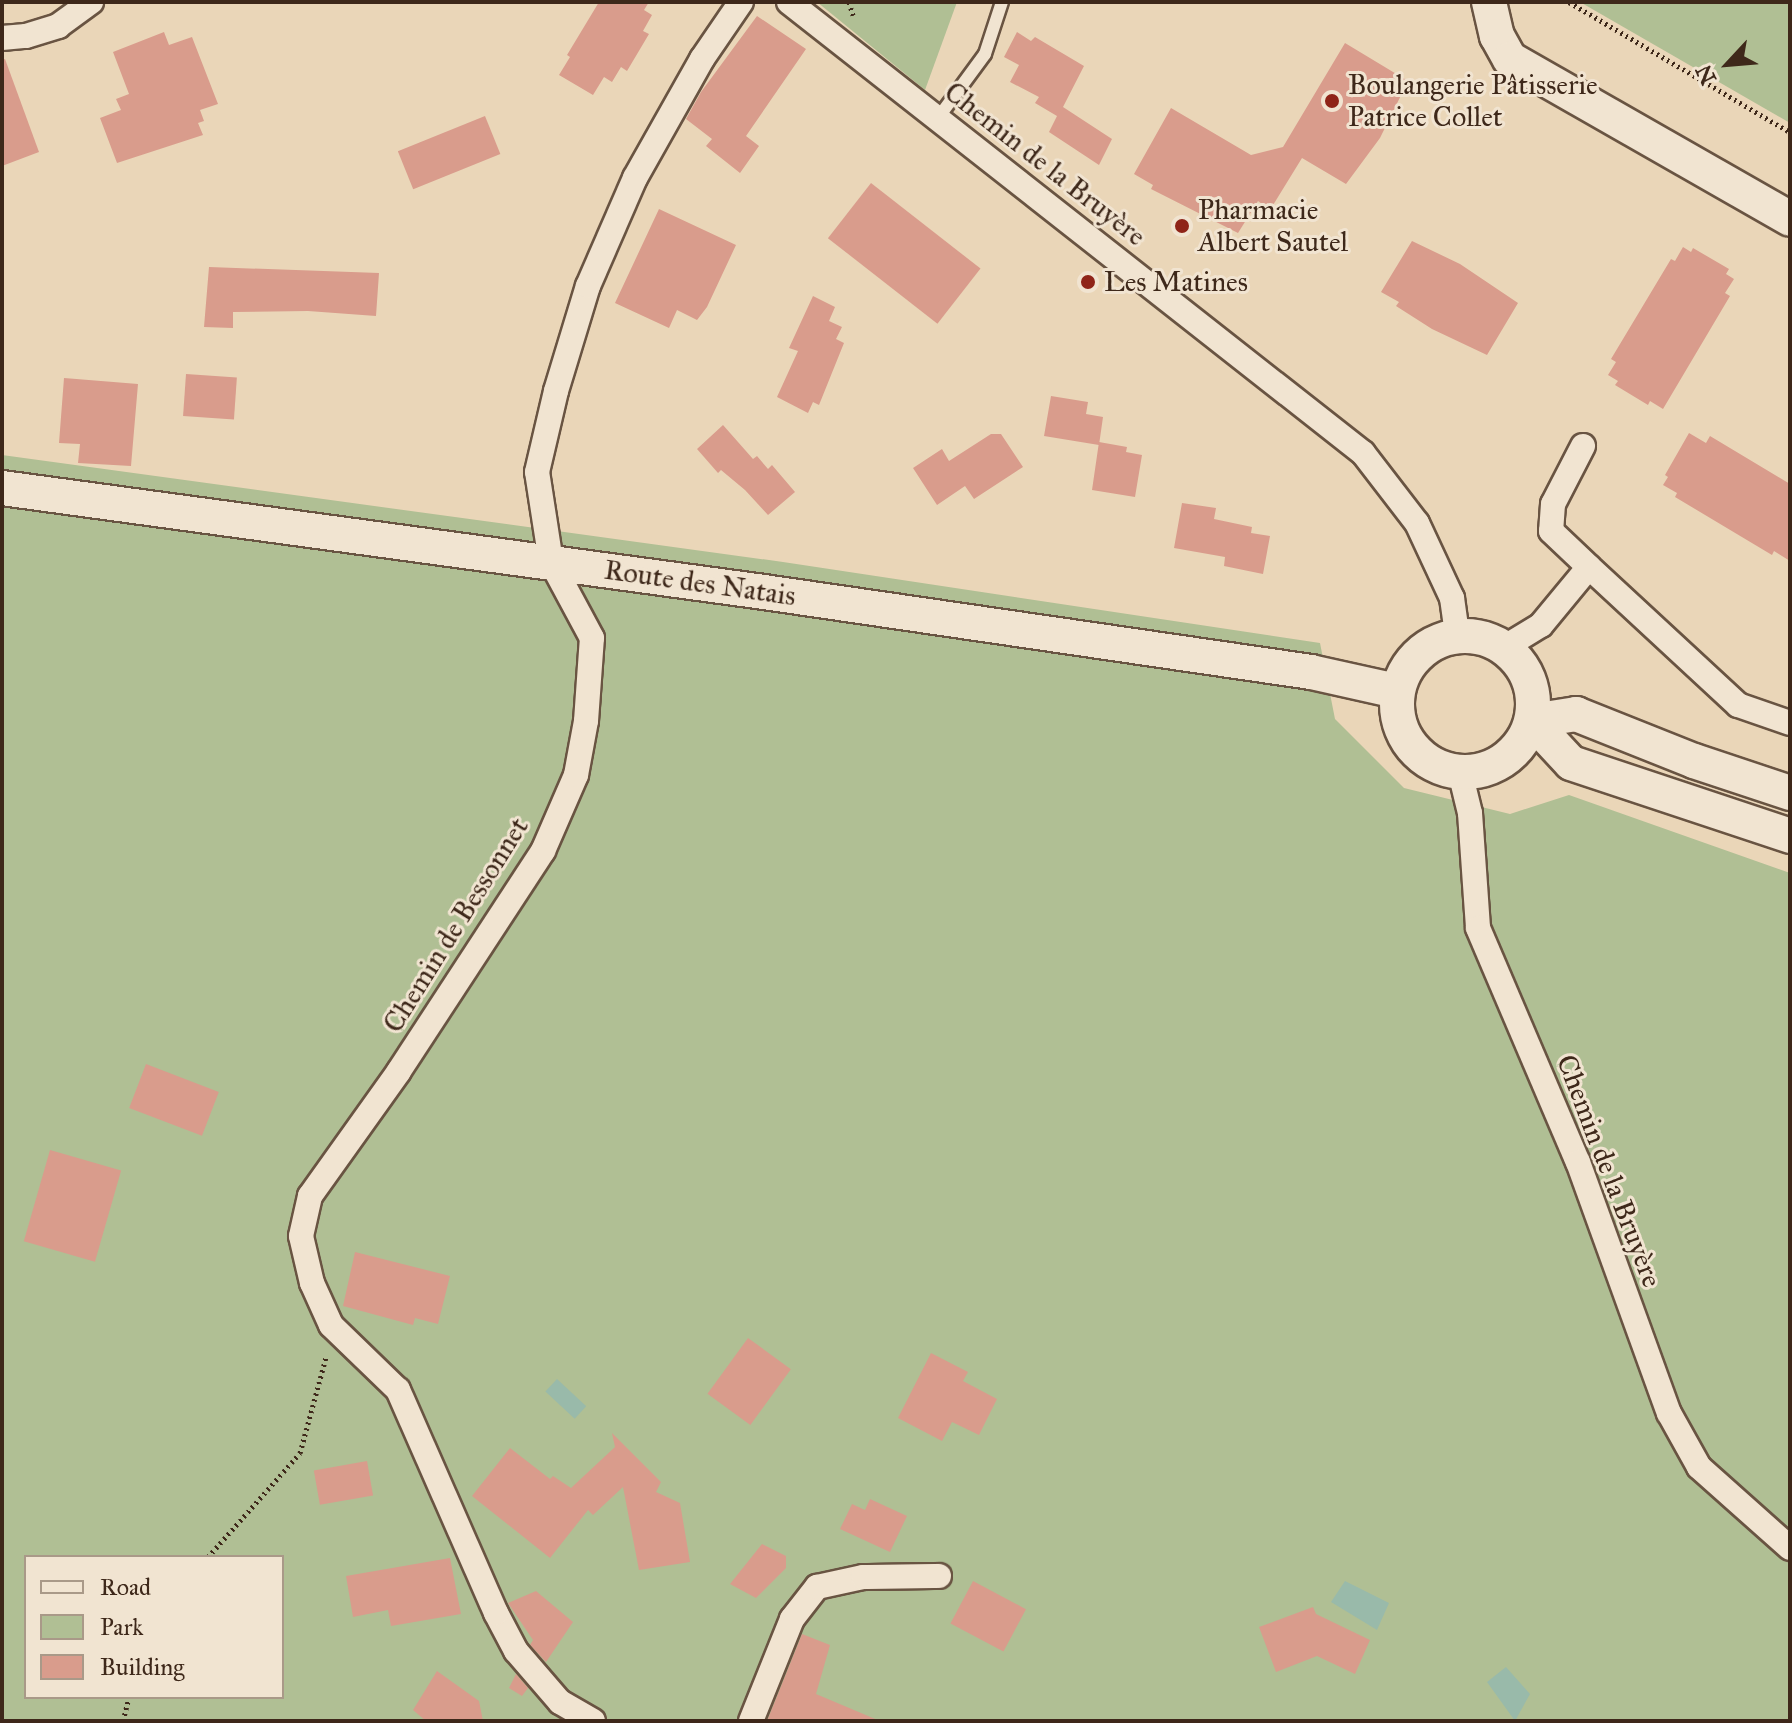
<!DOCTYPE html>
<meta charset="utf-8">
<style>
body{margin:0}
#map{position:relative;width:1792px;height:1723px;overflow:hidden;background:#ead6b8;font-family:"IM FELL Great Primer",serif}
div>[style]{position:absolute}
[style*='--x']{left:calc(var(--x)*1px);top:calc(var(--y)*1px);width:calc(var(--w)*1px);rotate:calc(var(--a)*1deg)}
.green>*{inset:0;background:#b0bf94}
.water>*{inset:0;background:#99baaa;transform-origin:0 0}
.building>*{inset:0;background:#d99c8c;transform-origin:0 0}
.path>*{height:5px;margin-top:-2.5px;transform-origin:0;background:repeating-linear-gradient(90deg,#3e281a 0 2px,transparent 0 6px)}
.roads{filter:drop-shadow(2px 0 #695442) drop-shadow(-2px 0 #695442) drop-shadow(0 2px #695442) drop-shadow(0 -2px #695442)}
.lane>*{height:12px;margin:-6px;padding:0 6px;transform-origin:6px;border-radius:6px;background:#f1e4d1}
.street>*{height:24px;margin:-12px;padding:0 12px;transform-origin:12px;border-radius:12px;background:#f1e4d1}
.secondary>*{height:34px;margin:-17px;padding:0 17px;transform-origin:17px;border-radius:17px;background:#f1e4d1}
.secondary>.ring{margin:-17px;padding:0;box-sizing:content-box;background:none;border:34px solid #f1e4d1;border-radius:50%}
.dots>*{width:22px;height:22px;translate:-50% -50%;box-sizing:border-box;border:4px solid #f1e4d1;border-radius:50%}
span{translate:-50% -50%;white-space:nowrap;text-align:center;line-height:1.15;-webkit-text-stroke:6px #f1e4d1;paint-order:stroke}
.poi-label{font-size:28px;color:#3e281a}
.left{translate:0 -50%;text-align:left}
.street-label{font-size:28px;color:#3e281a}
.frame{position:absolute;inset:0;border:4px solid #3e281a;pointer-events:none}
.legend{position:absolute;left:24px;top:1555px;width:260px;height:144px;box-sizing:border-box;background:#f1e4d1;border:2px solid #a99988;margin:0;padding:10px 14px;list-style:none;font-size:24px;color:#3e281a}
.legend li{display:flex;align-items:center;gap:16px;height:40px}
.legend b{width:40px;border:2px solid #a99988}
.north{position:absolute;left:1688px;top:24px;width:80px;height:80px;-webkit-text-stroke:6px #f1e4d1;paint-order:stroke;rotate:244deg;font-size:22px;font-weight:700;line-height:32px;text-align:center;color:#3e281a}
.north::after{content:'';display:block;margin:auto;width:28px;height:36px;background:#3e281a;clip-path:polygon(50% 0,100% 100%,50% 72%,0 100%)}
</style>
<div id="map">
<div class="green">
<i style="clip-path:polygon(817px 2px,957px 2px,925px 90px)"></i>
<i style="clip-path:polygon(1580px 2px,1790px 2px,1790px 123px)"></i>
<i style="clip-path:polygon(evenodd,2px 455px,783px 562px,1320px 643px,1335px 719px,1404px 788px,1510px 814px,1569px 795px,1790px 873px,1790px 1721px,2px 1721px,2px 455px,26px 1557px,282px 1557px,282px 1697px,26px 1697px,26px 1557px)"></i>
</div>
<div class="water">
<i style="left:557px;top:1379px;width:40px;height:17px;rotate:43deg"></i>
<i style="clip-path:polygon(1345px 1581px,1389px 1603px,1377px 1630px,1331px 1602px)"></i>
<i style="clip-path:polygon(1506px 1667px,1530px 1694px,1515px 1721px,1487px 1682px)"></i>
</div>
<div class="building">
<i style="clip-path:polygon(599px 2px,649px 2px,644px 10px,652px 15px,643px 31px,649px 34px,627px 71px,621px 67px,612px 82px,604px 77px,593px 95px,559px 75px,570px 57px,567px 55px)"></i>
<i style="clip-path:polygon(757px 16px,806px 49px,746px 136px,759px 146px,740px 173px,706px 146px,712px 139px,686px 119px,701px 92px)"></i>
<i style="clip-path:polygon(164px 32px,169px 45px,192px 37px,218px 104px,200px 110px,204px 121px,198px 123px,203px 135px,117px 163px,100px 118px,121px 110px,116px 99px,129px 94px,113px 52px)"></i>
<i style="clip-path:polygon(1017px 32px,1031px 41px,1035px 37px,1084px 66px,1063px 107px,1112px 139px,1099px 165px,1049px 132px,1057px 116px,1035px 103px,1039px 97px,1010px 82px,1019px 65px,1004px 57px)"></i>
<i style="clip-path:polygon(1345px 43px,1408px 81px,1380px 138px,1346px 184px,1302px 158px,1270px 210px,1258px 201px,1238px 233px,1151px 189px,1153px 185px,1134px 174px,1171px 108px,1251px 155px,1283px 147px)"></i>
<i style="clip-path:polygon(5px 59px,39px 152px,2px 166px,2px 60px)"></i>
<i style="left:485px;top:116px;width:41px;height:94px;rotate:68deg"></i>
<i style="left:871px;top:183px;width:139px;height:70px;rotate:38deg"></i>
<i style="clip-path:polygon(659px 209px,736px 245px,707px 307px,697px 320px,677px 310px,669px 328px,615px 303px)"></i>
<i style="clip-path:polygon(1412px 241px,1460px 264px,1518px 303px,1487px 355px,1432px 329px,1396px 306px,1399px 302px,1381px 292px)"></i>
<i style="clip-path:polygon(1683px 247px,1691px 252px,1693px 248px,1729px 269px,1726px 274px,1734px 279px,1725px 293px,1730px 296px,1663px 409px,1650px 401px,1648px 405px,1615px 385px,1618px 381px,1608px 375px,1616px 362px,1611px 359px,1671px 259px,1675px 261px)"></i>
<i style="clip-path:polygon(209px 267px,379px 273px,376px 316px,308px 311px,233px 312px,233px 328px,204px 327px)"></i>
<i style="clip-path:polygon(813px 296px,835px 307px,829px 321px,842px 327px,836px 339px,844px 343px,819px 405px,813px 402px,808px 413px,777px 397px,798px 351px,789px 348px)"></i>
<i style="left:186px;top:374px;width:51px;height:42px;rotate:4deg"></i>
<i style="clip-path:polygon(64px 378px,138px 384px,131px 466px,78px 463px,80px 444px,59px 443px)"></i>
<i style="clip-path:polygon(1051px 396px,1088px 402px,1086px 414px,1103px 417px,1099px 445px,1044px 436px)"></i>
<i style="clip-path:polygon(723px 425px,753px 459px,757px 456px,768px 469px,772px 465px,795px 492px,768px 515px,745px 490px,721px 470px,718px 473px,697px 449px)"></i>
<i style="clip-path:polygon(1689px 433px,1706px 443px,1710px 436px,1790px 484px,1790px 561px,1774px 551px,1772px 555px,1675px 497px,1677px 493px,1663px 485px,1668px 477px,1665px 475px)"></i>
<i style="clip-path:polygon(991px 434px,1001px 434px,1023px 467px,974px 499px,965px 486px,937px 505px,913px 468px,942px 449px,949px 461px)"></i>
<i style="clip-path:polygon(1099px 442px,1127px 447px,1126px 452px,1142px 455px,1135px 497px,1092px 490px)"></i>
<i style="clip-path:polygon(1182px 503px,1216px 508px,1214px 519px,1252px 527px,1251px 533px,1270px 536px,1263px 574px,1224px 566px,1225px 557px,1174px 548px)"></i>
<i style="left:146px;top:1064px;width:78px;height:47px;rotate:21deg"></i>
<i style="left:50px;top:1150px;width:74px;height:95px;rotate:16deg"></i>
<i style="clip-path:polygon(355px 1252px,450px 1276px,438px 1324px,415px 1318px,413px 1325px,343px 1306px)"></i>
<i style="left:748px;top:1338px;width:53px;height:69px;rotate:36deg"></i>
<i style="clip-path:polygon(931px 1353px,968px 1372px,963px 1381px,997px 1399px,979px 1435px,952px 1422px,942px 1441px,898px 1418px)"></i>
<i style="clip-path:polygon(612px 1433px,661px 1482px,656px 1492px,680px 1503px,690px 1562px,639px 1570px,623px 1487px,593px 1515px,588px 1510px,550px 1558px,472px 1496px,510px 1448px,550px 1479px,553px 1476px,571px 1488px,615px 1447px)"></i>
<i style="left:367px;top:1461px;width:35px;height:54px;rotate:80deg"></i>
<i style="clip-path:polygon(870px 1499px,907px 1516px,890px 1552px,840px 1529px,852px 1504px,865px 1510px)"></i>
<i style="clip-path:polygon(762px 1544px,786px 1556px,786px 1568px,756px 1598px,730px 1584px)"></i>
<i style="clip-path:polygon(450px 1558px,461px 1614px,391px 1626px,388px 1610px,353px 1617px,346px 1576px)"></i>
<i style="left:973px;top:1581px;width:60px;height:48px;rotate:28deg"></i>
<i style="clip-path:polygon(536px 1591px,573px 1622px,546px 1662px,530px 1645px,533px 1640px,508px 1603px)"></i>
<i style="clip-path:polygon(1313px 1607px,1316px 1614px,1370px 1640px,1355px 1674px,1317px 1656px,1276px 1672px,1259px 1627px)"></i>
<i style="clip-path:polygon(802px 1634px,830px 1645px,816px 1694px,880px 1721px,767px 1721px)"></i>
<i style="clip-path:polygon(437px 1671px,479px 1701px,483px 1721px,426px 1721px,413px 1710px)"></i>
<i style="clip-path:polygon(516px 1674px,528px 1688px,522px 1696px,509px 1688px)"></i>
</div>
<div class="path">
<i style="--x:849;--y:2;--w:14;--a:73"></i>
<i style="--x:1569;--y:2;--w:256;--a:30.5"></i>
<i style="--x:208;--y:1557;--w:139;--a:-48.5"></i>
<i style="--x:300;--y:1453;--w:99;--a:-74.8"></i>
<i style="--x:123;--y:1721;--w:25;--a:-76"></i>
</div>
<div class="roads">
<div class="lane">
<i style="--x:938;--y:118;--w:79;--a:-53.7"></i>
<i style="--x:985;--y:54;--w:55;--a:-71.9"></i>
</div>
<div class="street">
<i style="--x:789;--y:2;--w:730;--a:38.16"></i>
<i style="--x:1363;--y:453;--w:88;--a:52.4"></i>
<i style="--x:1417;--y:523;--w:83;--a:65"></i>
<i style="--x:1452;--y:598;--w:37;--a:82"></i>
<i style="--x:2;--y:38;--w:24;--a:-5"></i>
<i style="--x:26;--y:36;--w:34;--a:-17"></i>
<i style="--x:58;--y:26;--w:41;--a:-36"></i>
<i style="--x:1583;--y:446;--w:65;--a:117.3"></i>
<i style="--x:1553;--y:504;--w:27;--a:94"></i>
<i style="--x:1551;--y:531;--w:52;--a:43.5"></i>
<i style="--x:1505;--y:647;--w:42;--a:-31.4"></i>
<i style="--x:1541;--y:625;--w:75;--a:-50.4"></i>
<i style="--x:1589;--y:567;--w:203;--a:42.8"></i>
<i style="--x:1738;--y:705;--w:55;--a:19.1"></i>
<i style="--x:1460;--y:772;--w:42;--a:76.3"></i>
<i style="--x:1470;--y:813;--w:115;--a:86"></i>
<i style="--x:1478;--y:928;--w:254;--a:66.9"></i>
<i style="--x:1578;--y:1162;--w:267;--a:70.1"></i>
<i style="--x:1669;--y:1413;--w:62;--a:60.9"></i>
<i style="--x:1699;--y:1467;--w:122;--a:41.7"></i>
<i style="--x:593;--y:1721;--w:38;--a:-150"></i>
<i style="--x:560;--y:1702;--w:67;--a:-130.8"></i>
<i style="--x:516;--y:1651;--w:43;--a:-117.8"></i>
<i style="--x:496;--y:1613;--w:244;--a:-113.7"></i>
<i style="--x:398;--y:1390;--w:93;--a:-135.9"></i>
<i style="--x:331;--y:1325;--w:46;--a:-114.3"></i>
<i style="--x:312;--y:1283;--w:48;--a:-103.2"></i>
<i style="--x:301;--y:1236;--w:41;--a:-77.3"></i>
<i style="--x:310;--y:1196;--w:153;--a:-54.5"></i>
<i style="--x:399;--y:1071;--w:263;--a:-56.8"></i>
<i style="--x:543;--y:851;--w:83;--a:-66.5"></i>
<i style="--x:576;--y:775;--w:55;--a:-79.5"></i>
<i style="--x:586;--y:721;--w:83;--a:-85.9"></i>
<i style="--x:592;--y:638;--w:86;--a:-118.3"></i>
<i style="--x:551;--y:562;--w:91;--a:-98.8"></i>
<i style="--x:537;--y:472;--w:83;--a:-76.8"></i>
<i style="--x:556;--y:391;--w:110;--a:-73.1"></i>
<i style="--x:588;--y:286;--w:118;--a:-66.5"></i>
<i style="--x:635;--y:178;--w:137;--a:-60.6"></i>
<i style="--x:702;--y:59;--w:69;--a:-55.6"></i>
<i style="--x:751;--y:1721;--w:110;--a:-68.1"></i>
<i style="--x:792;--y:1619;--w:41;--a:-52"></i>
<i style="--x:817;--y:1587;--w:47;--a:-12.3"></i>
<i style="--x:863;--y:1577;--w:76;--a:-0.8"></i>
</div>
<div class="secondary">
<i style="--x:1489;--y:2;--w:35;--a:77"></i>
<i style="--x:1497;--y:36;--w:26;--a:61"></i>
<i style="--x:1510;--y:59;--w:322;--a:29.7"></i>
<i style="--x:2;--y:488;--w:769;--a:7.77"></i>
<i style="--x:764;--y:592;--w:553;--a:8.32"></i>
<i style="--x:1311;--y:672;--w:88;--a:12.5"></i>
<i class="ring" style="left:1397px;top:636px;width:102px;height:102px"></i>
<i style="--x:1532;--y:721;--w:57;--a:47.1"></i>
<i style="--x:1571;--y:763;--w:231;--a:18.4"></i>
<i style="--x:1532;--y:721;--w:45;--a:-9"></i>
<i style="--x:1576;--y:714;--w:127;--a:21.7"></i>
<i style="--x:1694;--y:761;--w:101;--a:18.4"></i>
</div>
</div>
<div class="dots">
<i style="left:1332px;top:101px;background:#8f2418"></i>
<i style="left:1182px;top:226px;background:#8f2418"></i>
<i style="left:1088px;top:282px;background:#8f2418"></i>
</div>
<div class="poi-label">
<span class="left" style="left:1348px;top:101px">Boulangerie Pâtisserie<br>Patrice Collet</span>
<span class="left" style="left:1198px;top:226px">Pharmacie<br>Albert Sautel</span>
<span class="left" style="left:1104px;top:282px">Les Matines</span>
</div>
<div class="street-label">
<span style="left:1045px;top:164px;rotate:38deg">Chemin de la Bruyère</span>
<span style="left:700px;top:583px;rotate:8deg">Route des Natais</span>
<span style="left:456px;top:925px;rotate:-58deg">Chemin de Bessonnet</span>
<span style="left:1609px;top:1171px;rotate:69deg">Chemin de la Bruyère</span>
</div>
<div class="frame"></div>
<ul class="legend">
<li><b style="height:10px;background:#f1e4d1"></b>Road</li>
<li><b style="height:22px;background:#b0bf94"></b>Park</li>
<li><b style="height:22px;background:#d99c8c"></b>Building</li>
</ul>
<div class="north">N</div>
</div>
